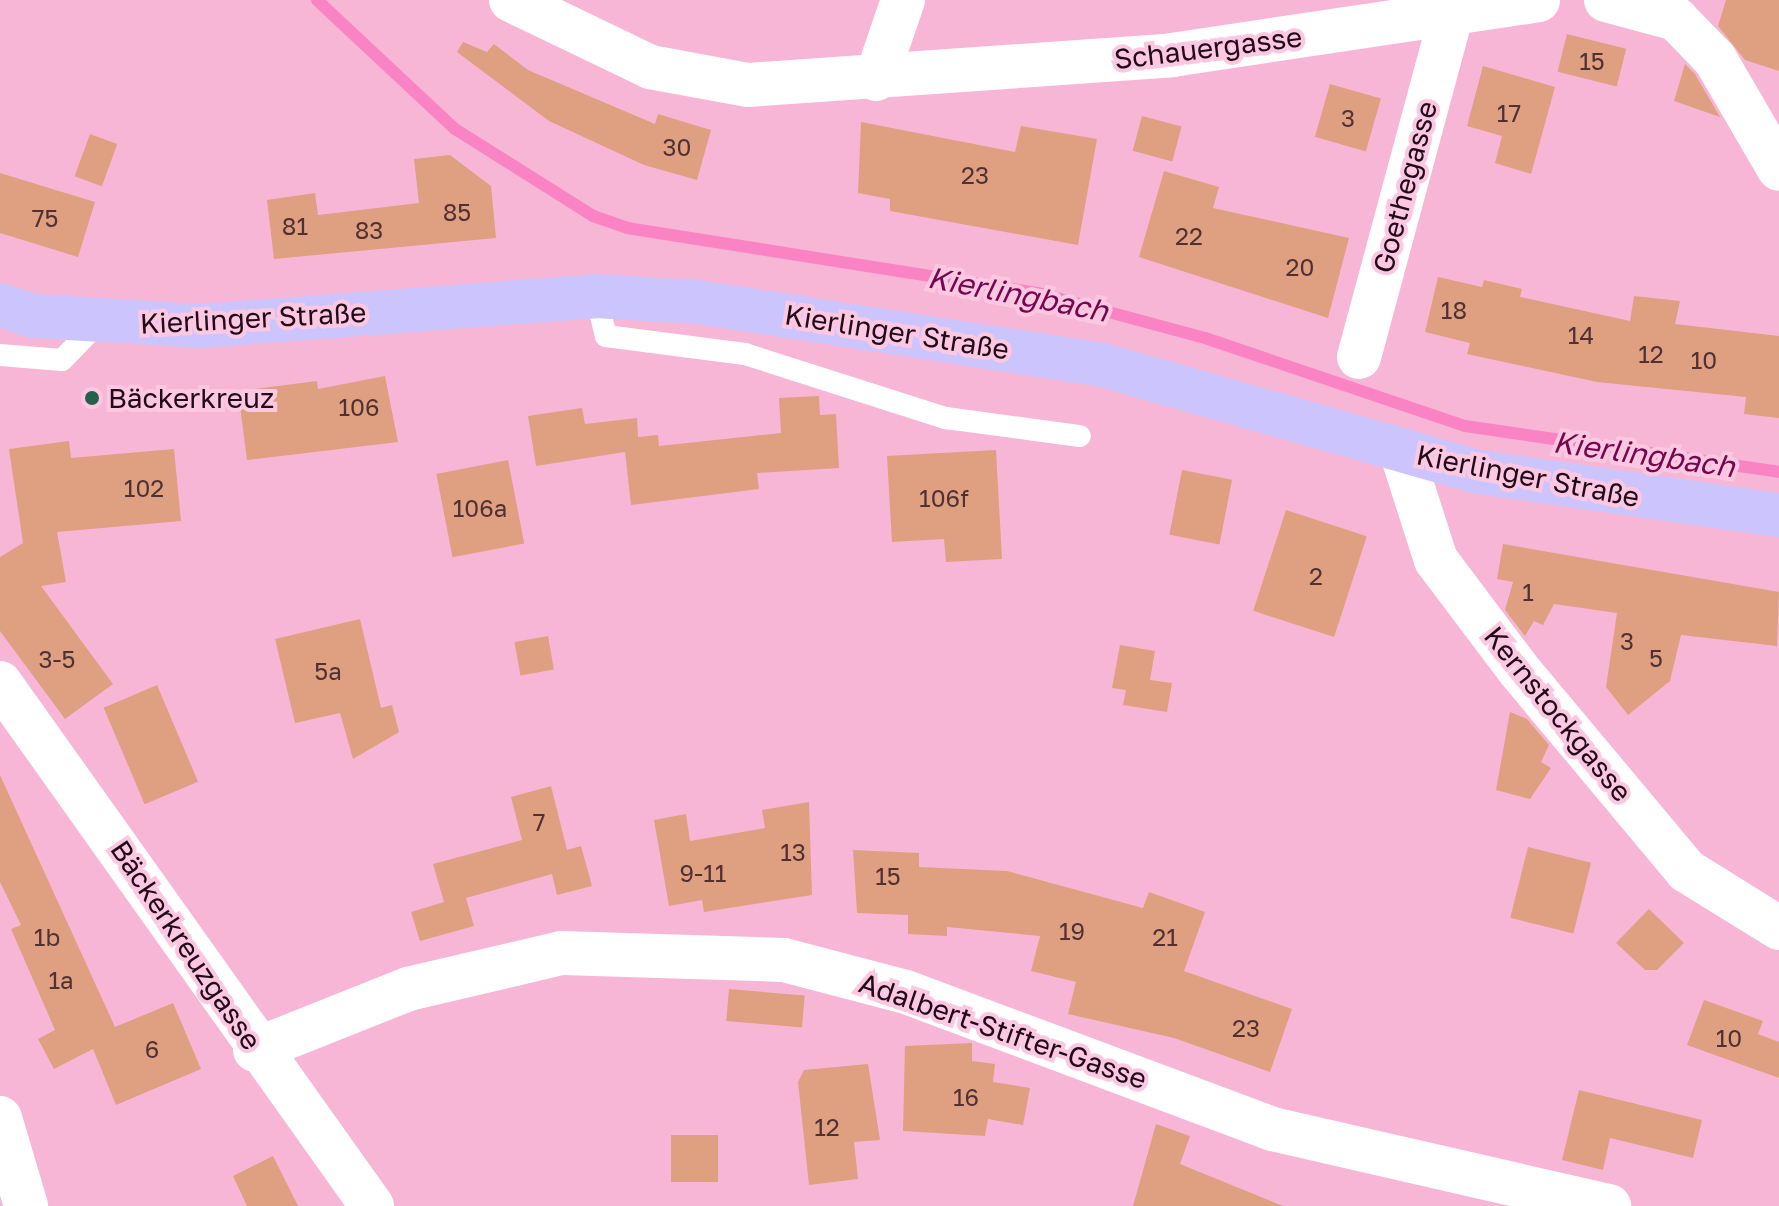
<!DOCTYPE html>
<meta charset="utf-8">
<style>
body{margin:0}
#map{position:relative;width:1779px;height:1206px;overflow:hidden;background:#f7b6d6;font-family:"Golos Text",sans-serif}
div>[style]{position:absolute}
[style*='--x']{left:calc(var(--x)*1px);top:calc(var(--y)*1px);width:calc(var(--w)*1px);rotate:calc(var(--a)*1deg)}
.stream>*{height:12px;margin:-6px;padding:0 6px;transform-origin:6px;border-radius:6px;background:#fa83c3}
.building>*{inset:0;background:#dea081;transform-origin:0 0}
.service>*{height:22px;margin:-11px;padding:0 11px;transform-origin:11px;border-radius:11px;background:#fff}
.minor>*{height:44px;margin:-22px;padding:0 22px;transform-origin:22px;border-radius:22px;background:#fff}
.primary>*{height:44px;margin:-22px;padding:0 22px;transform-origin:22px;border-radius:22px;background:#ccc5fd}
.dots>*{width:22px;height:22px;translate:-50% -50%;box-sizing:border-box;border:4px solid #fcc8e1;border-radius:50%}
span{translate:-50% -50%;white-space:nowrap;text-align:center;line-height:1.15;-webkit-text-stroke:8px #fcc8e1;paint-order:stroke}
.number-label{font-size:24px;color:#513032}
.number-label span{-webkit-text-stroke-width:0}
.street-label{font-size:28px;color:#220b18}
.poi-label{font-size:28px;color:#220b18}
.left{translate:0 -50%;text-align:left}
.water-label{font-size:30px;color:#760650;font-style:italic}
</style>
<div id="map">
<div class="stream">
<i style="--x:317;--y:0;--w:189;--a:43.1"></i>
<i style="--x:455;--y:129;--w:163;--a:32.2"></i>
<i style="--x:593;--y:216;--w:36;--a:19"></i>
<i style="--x:627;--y:228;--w:416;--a:9"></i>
<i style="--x:1038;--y:293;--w:173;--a:15.1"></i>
<i style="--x:1205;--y:338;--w:274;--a:18.7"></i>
<i style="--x:1465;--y:426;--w:317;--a:8.3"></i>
</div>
<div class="building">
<i style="clip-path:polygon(1726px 0,1779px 0,1779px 71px,1745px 60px,1718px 26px)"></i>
<i style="left:1567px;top:34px;width:61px;height:39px;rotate:14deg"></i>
<i style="clip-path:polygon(463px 42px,487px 52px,494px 44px,528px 70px,655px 124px,658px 114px,711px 130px,697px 180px,644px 165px,549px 121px,457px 52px)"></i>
<i style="clip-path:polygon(1685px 64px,1695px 74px,1720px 117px,1674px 101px)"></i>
<i style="clip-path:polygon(1483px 66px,1555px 87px,1531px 174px,1495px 163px,1502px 136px,1467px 126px)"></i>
<i style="left:1330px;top:84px;width:53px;height:55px;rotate:16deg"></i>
<i style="left:1142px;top:116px;width:41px;height:36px;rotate:15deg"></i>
<i style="clip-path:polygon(861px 122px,1015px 152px,1021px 126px,1097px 139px,1078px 245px,890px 211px,890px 199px,858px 193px)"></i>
<i style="left:90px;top:134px;width:29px;height:45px;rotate:20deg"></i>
<i style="clip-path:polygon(450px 155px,491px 186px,496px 238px,274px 259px,267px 200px,315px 193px,318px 215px,419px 203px,414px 159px)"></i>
<i style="clip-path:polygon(1164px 171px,1219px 187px,1213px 208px,1349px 238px,1328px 318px,1139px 257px)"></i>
<i style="clip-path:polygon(0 173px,95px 202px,78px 257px,0 233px)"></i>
<i style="clip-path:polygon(1438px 277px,1482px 287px,1484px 280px,1522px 289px,1520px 297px,1630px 321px,1634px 296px,1680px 301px,1675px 324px,1779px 336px,1779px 418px,1744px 414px,1746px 397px,1597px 382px,1467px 354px,1470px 343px,1425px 332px)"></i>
<i style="clip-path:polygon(385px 376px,398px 442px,247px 460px,238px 391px,317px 381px,318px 389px)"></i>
<i style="clip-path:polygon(819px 396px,820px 415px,836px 414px,839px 468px,757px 473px,759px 489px,631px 505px,625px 452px,536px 466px,528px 416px,582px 408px,585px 424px,637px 418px,638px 437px,658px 435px,659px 446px,781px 433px,779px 398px)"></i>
<i style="clip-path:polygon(69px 441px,71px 458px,174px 449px,181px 521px,57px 532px,66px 582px,41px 586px,113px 684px,65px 719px,0 631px,0 557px,23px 543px,9px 449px)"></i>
<i style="clip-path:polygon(996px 450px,1002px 559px,946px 562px,944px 539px,892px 542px,887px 456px)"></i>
<i style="left:508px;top:460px;width:85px;height:73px;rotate:79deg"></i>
<i style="left:1182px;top:470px;width:51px;height:66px;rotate:11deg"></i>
<i style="left:1286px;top:510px;width:85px;height:106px;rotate:18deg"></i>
<i style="clip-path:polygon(1503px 544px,1779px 592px,1777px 646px,1681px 635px,1670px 681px,1628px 715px,1606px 687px,1617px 613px,1554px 604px,1543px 625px,1534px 621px,1525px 636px,1505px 610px,1513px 582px,1497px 579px)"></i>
<i style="clip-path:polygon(360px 619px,381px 708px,392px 705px,399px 732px,353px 759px,340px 713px,295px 723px,275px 639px)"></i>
<i style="left:548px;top:636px;width:34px;height:34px;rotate:80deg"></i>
<i style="clip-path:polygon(1120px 645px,1155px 651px,1150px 680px,1172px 683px,1167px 712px,1123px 705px,1126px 690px,1112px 688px)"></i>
<i style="left:157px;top:685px;width:105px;height:58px;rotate:67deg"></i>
<i style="clip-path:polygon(1510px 712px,1527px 719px,1549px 745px,1541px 762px,1551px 768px,1530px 799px,1496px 790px)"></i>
<i style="clip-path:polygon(0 775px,115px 1027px,173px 1003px,201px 1069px,116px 1105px,93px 1049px,54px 1069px,38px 1039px,55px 1030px,11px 929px,21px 925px,0 882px)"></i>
<i style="clip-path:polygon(551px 786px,567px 850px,581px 846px,592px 886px,557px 895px,552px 874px,466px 898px,474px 926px,420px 941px,411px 912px,444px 902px,433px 864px,522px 840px,511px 797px)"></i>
<i style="clip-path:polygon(809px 802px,812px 895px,704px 912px,702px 900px,669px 906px,654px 820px,686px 814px,690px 841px,765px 828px,762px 810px)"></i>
<i style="left:1528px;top:847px;width:65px;height:73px;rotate:14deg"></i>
<i style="clip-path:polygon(853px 850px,919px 853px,919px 867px,1007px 871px,1143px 908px,1149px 892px,1205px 912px,1184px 971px,1292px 1009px,1270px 1072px,1174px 1038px,1068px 1014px,1076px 982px,1031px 971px,1040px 936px,947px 927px,947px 936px,908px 934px,908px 915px,857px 913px)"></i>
<i style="clip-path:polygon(1649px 909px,1684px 943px,1657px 970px,1645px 970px,1616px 943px)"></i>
<i style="left:729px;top:989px;width:76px;height:32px;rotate:5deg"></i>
<i style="clip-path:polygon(1704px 1000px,1763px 1021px,1758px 1034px,1779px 1042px,1779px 1078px,1687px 1045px)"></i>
<i style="clip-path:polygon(972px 1043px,972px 1061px,995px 1064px,993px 1082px,1030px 1088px,1023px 1125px,988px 1119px,985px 1136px,903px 1131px,905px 1046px)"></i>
<i style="clip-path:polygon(868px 1064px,880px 1140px,854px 1142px,858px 1179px,809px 1185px,798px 1082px,804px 1070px)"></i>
<i style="clip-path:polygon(1579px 1090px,1702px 1120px,1693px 1158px,1610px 1138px,1603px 1170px,1562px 1160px)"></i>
<i style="clip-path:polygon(1156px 1124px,1190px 1136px,1180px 1164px,1283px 1206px,1133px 1206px)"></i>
<i style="left:671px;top:1135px;width:47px;height:47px"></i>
<i style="clip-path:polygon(273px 1156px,298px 1206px,247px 1206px,233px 1176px)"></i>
</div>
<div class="service">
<i style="--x:596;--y:296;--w:41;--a:76"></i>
<i style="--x:606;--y:336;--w:140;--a:7.4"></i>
<i style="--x:745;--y:354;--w:211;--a:17.7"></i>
<i style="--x:946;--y:418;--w:135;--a:7.7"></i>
<i style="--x:0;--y:355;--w:62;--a:4.6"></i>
<i style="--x:62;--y:360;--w:53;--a:-45.8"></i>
</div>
<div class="minor">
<i style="--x:511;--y:0;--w:154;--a:25.7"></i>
<i style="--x:650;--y:67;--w:100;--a:10.4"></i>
<i style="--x:748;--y:85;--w:425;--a:-4"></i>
<i style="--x:1172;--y:55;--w:370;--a:-8.5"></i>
<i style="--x:1606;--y:0;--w:73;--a:15.2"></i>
<i style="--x:1676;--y:19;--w:56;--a:45.7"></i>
<i style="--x:1715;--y:59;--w:127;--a:59.8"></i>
<i style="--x:876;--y:79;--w:83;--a:-71.1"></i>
<i style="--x:1359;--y:357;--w:353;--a:-74.9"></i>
<i style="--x:1401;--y:451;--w:114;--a:72.2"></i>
<i style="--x:1436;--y:560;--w:136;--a:53"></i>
<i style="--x:1518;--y:669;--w:263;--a:50.1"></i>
<i style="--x:1687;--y:871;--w:108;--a:31.8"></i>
<i style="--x:0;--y:683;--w:642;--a:54.58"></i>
<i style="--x:255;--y:1050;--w:165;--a:-21.7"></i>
<i style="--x:408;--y:989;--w:158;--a:-13.2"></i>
<i style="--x:562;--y:953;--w:222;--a:1.8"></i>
<i style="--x:784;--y:960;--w:126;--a:14.7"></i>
<i style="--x:906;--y:992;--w:391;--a:20.5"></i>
<i style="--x:1272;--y:1129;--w:346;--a:12.9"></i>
<i style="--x:0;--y:1118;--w:92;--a:73.5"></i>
</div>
<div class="primary">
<i style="--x:0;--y:305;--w:36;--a:18"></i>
<i style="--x:34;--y:316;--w:166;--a:3.4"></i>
<i style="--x:200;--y:326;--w:397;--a:-4.3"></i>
<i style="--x:596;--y:296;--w:101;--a:3.4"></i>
<i style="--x:697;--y:302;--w:407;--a:8.8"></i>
<i style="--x:1099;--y:364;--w:395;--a:15.9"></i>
<i style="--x:1479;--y:472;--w:303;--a:8.2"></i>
</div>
<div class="dots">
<i style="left:92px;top:398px;background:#25624e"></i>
</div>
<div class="number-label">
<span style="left:1592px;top:61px">15</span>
<span style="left:1509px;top:113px">17</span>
<span style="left:1348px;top:118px">3</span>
<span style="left:677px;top:147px">30</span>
<span style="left:975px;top:175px">23</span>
<span style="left:457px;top:212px">85</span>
<span style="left:45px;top:218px">75</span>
<span style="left:295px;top:226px">81</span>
<span style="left:369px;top:230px">83</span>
<span style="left:1189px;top:236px">22</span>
<span style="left:1300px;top:267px">20</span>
<span style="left:1454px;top:310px">18</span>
<span style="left:1581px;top:335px">14</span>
<span style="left:1651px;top:354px">12</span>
<span style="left:1704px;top:360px">10</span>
<span style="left:359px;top:407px">106</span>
<span style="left:144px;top:488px">102</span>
<span style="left:944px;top:498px">106f</span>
<span style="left:480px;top:508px">106a</span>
<span style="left:1316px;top:576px">2</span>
<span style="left:1528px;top:592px">1</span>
<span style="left:1627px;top:641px">3</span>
<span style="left:1656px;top:658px">5</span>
<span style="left:57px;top:659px">3-5</span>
<span style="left:328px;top:671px">5a</span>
<span style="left:539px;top:822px">7</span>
<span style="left:793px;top:852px">13</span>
<span style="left:703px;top:873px">9-11</span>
<span style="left:888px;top:876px">15</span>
<span style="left:1072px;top:931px">19</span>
<span style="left:47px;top:937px">1b</span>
<span style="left:1165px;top:937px">21</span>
<span style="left:61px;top:980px">1a</span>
<span style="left:1246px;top:1028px">23</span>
<span style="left:1729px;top:1038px">10</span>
<span style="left:152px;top:1049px">6</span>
<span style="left:966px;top:1097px">16</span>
<span style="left:827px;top:1127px">12</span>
</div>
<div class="street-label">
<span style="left:1208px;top:48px;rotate:-7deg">Schauergasse</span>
<span style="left:1405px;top:187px;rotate:-75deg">Goethegasse</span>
<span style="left:253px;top:318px;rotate:-3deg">Kierlinger Straße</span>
<span style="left:897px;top:332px;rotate:9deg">Kierlinger Straße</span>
<span style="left:1528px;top:476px;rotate:11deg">Kierlinger Straße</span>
<span style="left:1558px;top:714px;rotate:51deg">Kernstockgasse</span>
<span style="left:186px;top:945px;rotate:56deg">Bäckerkreuzgasse</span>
<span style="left:1003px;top:1031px;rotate:19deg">Adalbert-Stifter-Gasse</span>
</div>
<div class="poi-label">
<span class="left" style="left:108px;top:398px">Bäckerkreuz</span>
</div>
<div class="water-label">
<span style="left:1018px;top:294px;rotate:11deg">Kierlingbach</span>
<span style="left:1644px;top:454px;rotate:8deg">Kierlingbach</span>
</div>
</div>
